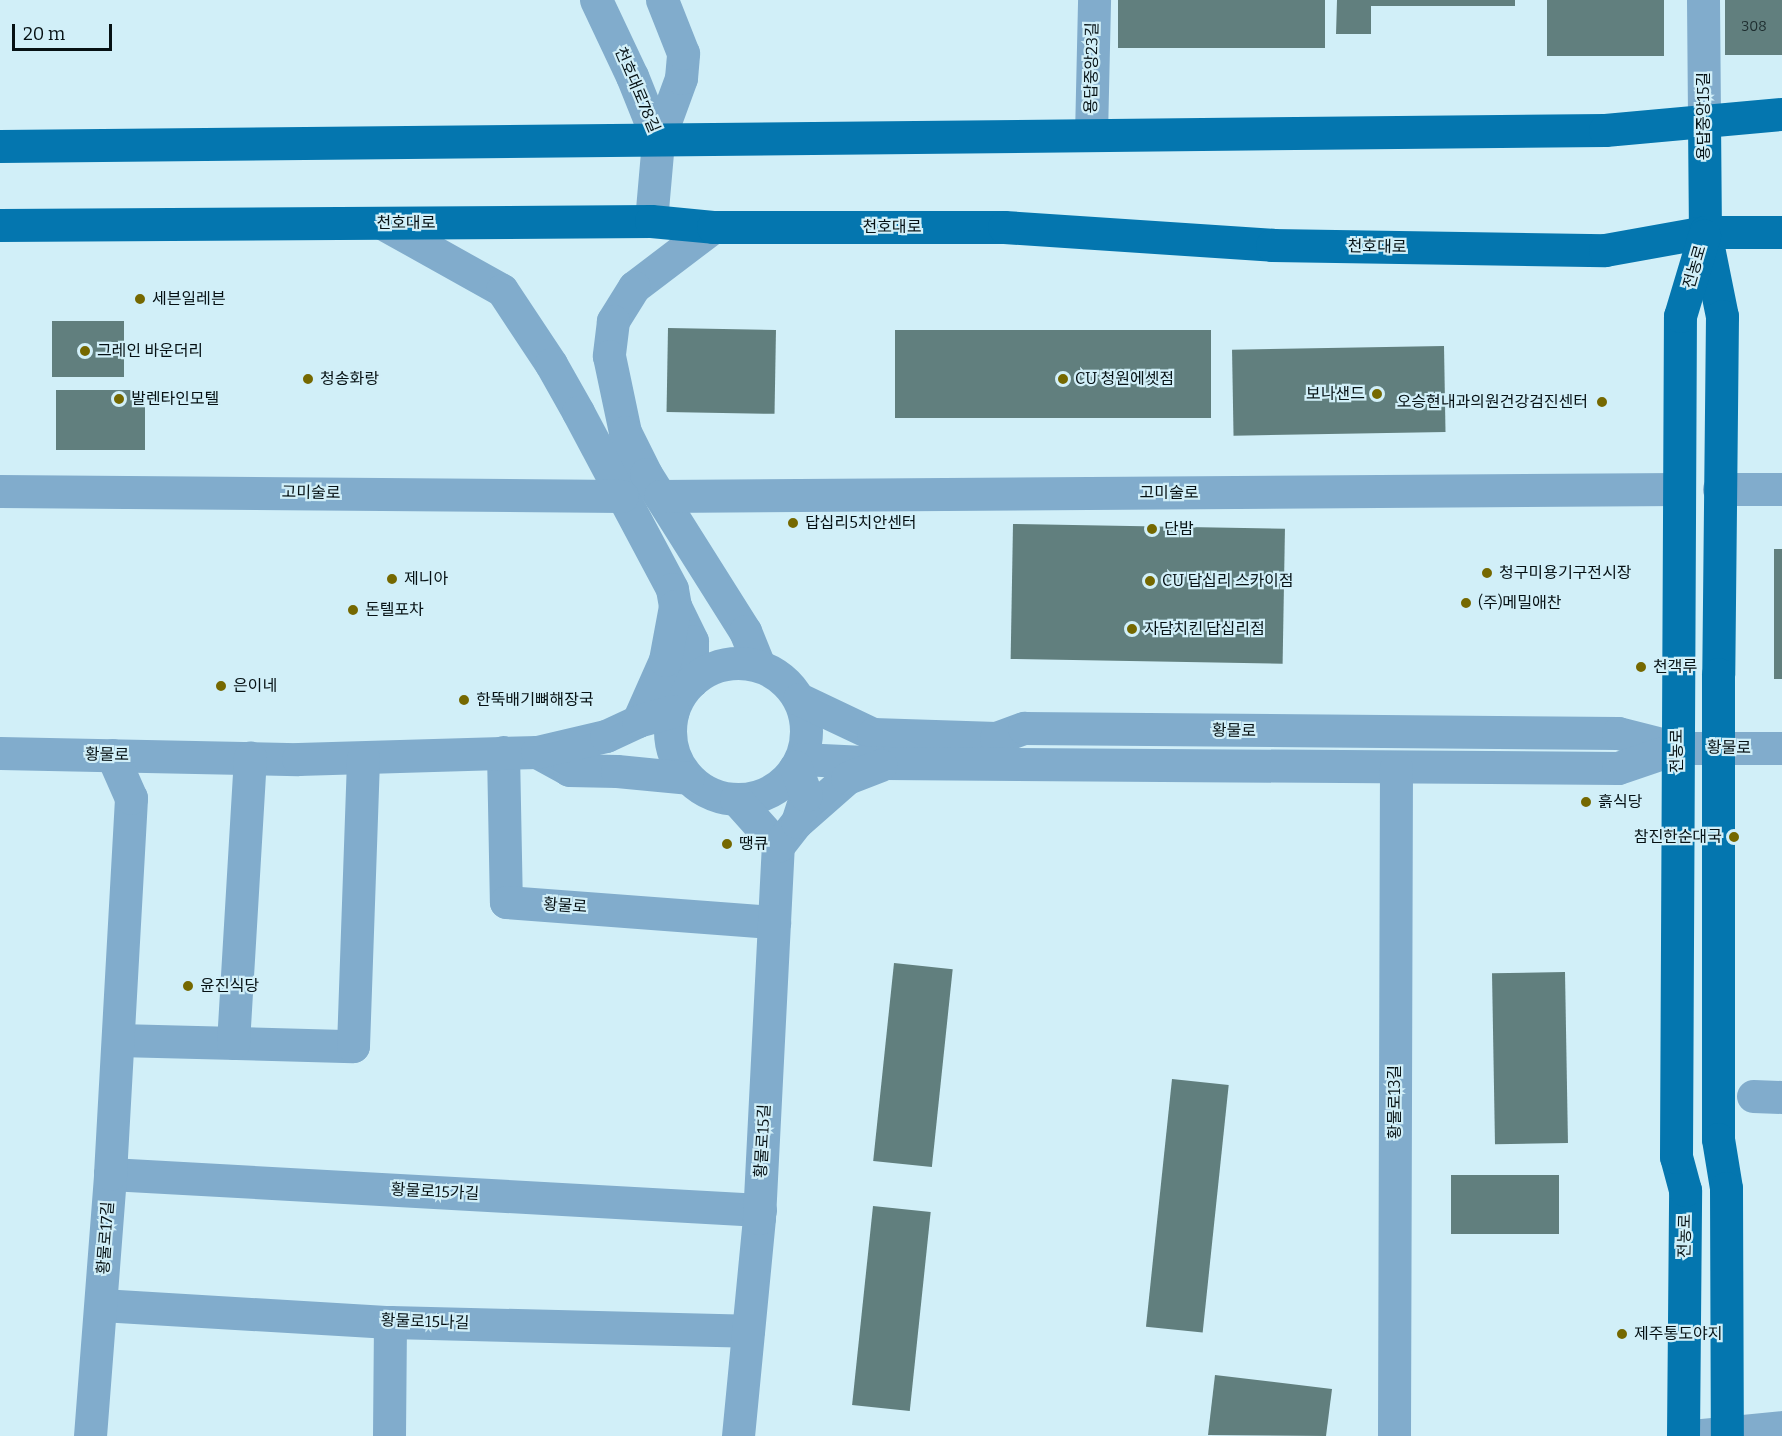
<!DOCTYPE html>
<meta charset="utf-8">
<style>
body{margin:0}
#map{position:relative;width:1782px;height:1436px;overflow:hidden;background:#d1eff8;font-family:Bitter,"Noto Sans KR",serif}
div>[style]{position:absolute}
[style*='--x']{left:calc(var(--x)*1px);top:calc(var(--y)*1px);width:calc(var(--w)*1px);rotate:calc(var(--a)*1deg)}
.building>*{inset:0;background:#617f7e;transform-origin:0 0}
.minor>*{height:33px;margin:-16.5px;padding:0 16.5px;transform-origin:16.5px;border-radius:16.5px;background:#81accc}
.minor>.ring{margin:-16.5px;padding:0;box-sizing:content-box;background:none;border:33px solid #81accc;border-radius:50%}
.major>*{height:33px;margin:-16.5px;padding:0 16.5px;transform-origin:16.5px;border-radius:16.5px;background:#0476af}
.dots>*{width:16px;height:16px;translate:-50% -50%;box-sizing:border-box;border:3px solid #d1eff8;border-radius:50%}
span{translate:-50% -50%;white-space:nowrap;text-align:center;line-height:1.15;-webkit-text-stroke:4.5px #d1eff8;paint-order:stroke}
.number-label{font-size:14px;color:#1d2c2e}
.number-label span{-webkit-text-stroke-width:0}
.street-label{font-size:16px;color:#061114}
.poi-label{font-size:16px;color:#061114}
.left{translate:0 -50%;text-align:left}
.right{translate:-100% -50%;text-align:right}
.scale{position:absolute;left:12px;top:24px;width:100px;height:27px;box-sizing:border-box;border:3px solid #061114;border-top:0;padding-left:8px;font-size:18px;line-height:21px;white-space:nowrap;color:#061114;-webkit-text-stroke:4px #d1eff8;paint-order:stroke}
</style>
<div id="map">
<div class="building">
<i style="left:1118px;top:0;width:207px;height:48px"></i>
<i style="clip-path:polygon(1337px 0,1515px 0,1515px 6px,1371px 6px,1371px 34px,1336px 34px)"></i>
<i style="left:1547px;top:0;width:117px;height:56px"></i>
<i style="left:1725px;top:0;width:57px;height:55px"></i>
<i style="left:52px;top:321px;width:72px;height:56px"></i>
<i style="left:668px;top:328px;width:108px;height:84px;rotate:1deg"></i>
<i style="left:1211px;top:330px;width:88px;height:316px;rotate:90deg"></i>
<i style="left:1444px;top:346px;width:86px;height:212px;rotate:89deg"></i>
<i style="left:56px;top:390px;width:89px;height:60px"></i>
<i style="left:1013px;top:524px;width:272px;height:135px;rotate:1deg"></i>
<i style="left:1782px;top:549px;width:130px;height:8px;rotate:90deg"></i>
<i style="left:894px;top:963px;width:59px;height:199px;rotate:6deg"></i>
<i style="left:1565px;top:972px;width:171px;height:73px;rotate:89deg"></i>
<i style="left:1172px;top:1079px;width:57px;height:249px;rotate:6deg"></i>
<i style="left:1451px;top:1175px;width:108px;height:59px"></i>
<i style="left:873px;top:1206px;width:58px;height:200px;rotate:6deg"></i>
<i style="clip-path:polygon(1215px 1375px,1332px 1389px,1326px 1436px,1208px 1435px)"></i>
</div>
<div class="minor">
<i style="--x:596;--y:0;--w:84;--a:64.7"></i>
<i style="--x:632;--y:76;--w:70;--a:68.2"></i>
<i style="--x:658;--y:141;--w:80;--a:95"></i>
<i style="--x:1703;--y:0;--w:121;--a:89.5"></i>
<i style="--x:1091;--y:135;--w:135;--a:-88.7"></i>
<i style="--x:658;--y:141;--w:67;--a:-69.9"></i>
<i style="--x:681;--y:78;--w:25;--a:-85"></i>
<i style="--x:683;--y:53;--w:57;--a:-111.6"></i>
<i style="--x:382;--y:223;--w:137;--a:29.2"></i>
<i style="--x:502;--y:290;--w:89;--a:56.5"></i>
<i style="--x:551;--y:364;--w:55;--a:60.6"></i>
<i style="--x:578;--y:412;--w:200;--a:62"></i>
<i style="--x:672;--y:589;--w:17;--a:80"></i>
<i style="--x:675;--y:606;--w:39;--a:64"></i>
<i style="--x:692;--y:641;--w:40;--a:90"></i>
<i style="--x:713;--y:227;--w:99;--a:142.8"></i>
<i style="--x:634;--y:287;--w:40;--a:122"></i>
<i style="--x:613;--y:321;--w:35;--a:97"></i>
<i style="--x:609;--y:356;--w:78;--a:78.1"></i>
<i style="--x:625;--y:432;--w:47;--a:63.4"></i>
<i style="--x:646;--y:474;--w:186;--a:57.8"></i>
<i style="--x:745;--y:631;--w:37;--a:68"></i>
<i style="--x:1719;--y:489;--w:63;--a:0"></i>
<i style="--x:0;--y:491;--w:622;--a:0.46"></i>
<i style="--x:660;--y:496;--w:1019;--a:-0.39"></i>
<i class="ring" style="left:670px;top:663px;width:103px;height:103px"></i>
<i style="--x:799;--y:699;--w:82;--a:25.3"></i>
<i style="--x:873;--y:734;--w:123;--a:1.9"></i>
<i style="--x:996;--y:738;--w:30;--a:-20"></i>
<i style="--x:1024;--y:728;--w:594;--a:0.48"></i>
<i style="--x:1618;--y:733;--w:61;--a:14.3"></i>
<i style="--x:1677;--y:748;--w:105;--a:0"></i>
<i style="--x:638;--y:721;--w:67;--a:-66.1"></i>
<i style="--x:665;--y:660;--w:55;--a:-79.5"></i>
<i style="--x:503;--y:752;--w:150;--a:88.9"></i>
<i style="--x:506;--y:902;--w:269;--a:4.3"></i>
<i style="--x:537;--y:752;--w:37;--a:29"></i>
<i style="--x:569;--y:770;--w:48;--a:1.2"></i>
<i style="--x:617;--y:771;--w:71;--a:5.6"></i>
<i style="--x:0;--y:753;--w:298;--a:1.2"></i>
<i style="--x:298;--y:759;--w:239;--a:-1.7"></i>
<i style="--x:537;--y:752;--w:71;--a:-13.1"></i>
<i style="--x:606;--y:736;--w:35;--a:-25"></i>
<i style="--x:638;--y:721;--w:36;--a:-16"></i>
<i style="--x:801;--y:759;--w:84;--a:2.7"></i>
<i style="--x:885;--y:763;--w:733;--a:0.39"></i>
<i style="--x:1618;--y:768;--w:62;--a:-18.7"></i>
<i style="--x:736;--y:799;--w:63;--a:48.2"></i>
<i style="--x:797;--y:822;--w:67;--a:-41.3"></i>
<i style="--x:847;--y:778;--w:36;--a:-21"></i>
<i style="--x:118;--y:1040;--w:235;--a:1.5"></i>
<i style="--x:353;--y:1046;--w:288;--a:-88"></i>
<i style="--x:233;--y:1043;--w:286;--a:-86.6"></i>
<i style="--x:1753;--y:1096;--w:29;--a:2"></i>
<i style="--x:110;--y:1174;--w:651;--a:3.17"></i>
<i style="--x:101;--y:1305;--w:289;--a:3.4"></i>
<i style="--x:390;--y:1322;--w:358;--a:1.4"></i>
<i style="--x:90;--y:1436;--w:263;--a:-85.6"></i>
<i style="--x:110;--y:1174;--w:377;--a:-86.8"></i>
<i style="--x:131;--y:798;--w:47;--a:-113.8"></i>
<i style="--x:389;--y:1436;--w:114;--a:-89.5"></i>
<i style="--x:738;--y:1436;--w:219;--a:-84.5"></i>
<i style="--x:759;--y:1218;--w:372;--a:-87.1"></i>
<i style="--x:778;--y:846;--w:31;--a:-52"></i>
<i style="--x:797;--y:822;--w:28;--a:-72"></i>
<i style="--x:806;--y:795;--w:30;--a:-110"></i>
<i style="--x:1394;--y:1436;--w:669;--a:-89.83"></i>
<i style="--x:1692;--y:1436;--w:90;--a:-5.7"></i>
</div>
<div class="major">
<i style="--x:1704;--y:121;--w:111;--a:89.5"></i>
<i style="--x:1705;--y:232;--w:86;--a:78.6"></i>
<i style="--x:1722;--y:316;--w:358;--a:90.6"></i>
<i style="--x:1718;--y:674;--w:465;--a:90"></i>
<i style="--x:1718;--y:1139;--w:50;--a:80.7"></i>
<i style="--x:1726;--y:1188;--w:248;--a:89.8"></i>
<i style="--x:0;--y:146;--w:1605;--a:-0.57"></i>
<i style="--x:1605;--y:130;--w:178;--a:-5.2"></i>
<i style="--x:0;--y:225;--w:651;--a:-0.35"></i>
<i style="--x:651;--y:221;--w:62;--a:5.5"></i>
<i style="--x:713;--y:227;--w:291;--a:0"></i>
<i style="--x:1004;--y:227;--w:269;--a:3.8"></i>
<i style="--x:1272;--y:245;--w:333;--a:0.9"></i>
<i style="--x:1605;--y:250;--w:102;--a:-10.2"></i>
<i style="--x:1705;--y:232;--w:77;--a:0"></i>
<i style="--x:1683;--y:1436;--w:246;--a:-89.5"></i>
<i style="--x:1685;--y:1190;--w:34;--a:-105"></i>
<i style="--x:1676;--y:1157;--w:841;--a:-89.73"></i>
<i style="--x:1680;--y:316;--w:84;--a:-73.3"></i>
</div>
<div class="dots">
<i style="left:140px;top:299px;background:#756800"></i>
<i style="left:85px;top:351px;background:#756800"></i>
<i style="left:308px;top:379px;background:#756800"></i>
<i style="left:1063px;top:379px;background:#756800"></i>
<i style="left:1377px;top:394px;background:#756800"></i>
<i style="left:119px;top:399px;background:#756800"></i>
<i style="left:1602px;top:402px;background:#756800"></i>
<i style="left:793px;top:523px;background:#756800"></i>
<i style="left:1152px;top:529px;background:#756800"></i>
<i style="left:1487px;top:573px;background:#756800"></i>
<i style="left:392px;top:579px;background:#756800"></i>
<i style="left:1150px;top:581px;background:#756800"></i>
<i style="left:1466px;top:603px;background:#756800"></i>
<i style="left:353px;top:610px;background:#756800"></i>
<i style="left:1132px;top:629px;background:#756800"></i>
<i style="left:1641px;top:667px;background:#756800"></i>
<i style="left:221px;top:686px;background:#756800"></i>
<i style="left:464px;top:700px;background:#756800"></i>
<i style="left:1586px;top:802px;background:#756800"></i>
<i style="left:1734px;top:837px;background:#756800"></i>
<i style="left:727px;top:844px;background:#756800"></i>
<i style="left:188px;top:986px;background:#756800"></i>
<i style="left:1622px;top:1334px;background:#756800"></i>
</div>
<div class="number-label">
<span style="left:1754px;top:27px">308</span>
</div>
<div class="street-label">
<span style="left:1092px;top:68px;rotate:-89deg">용답중앙23길</span>
<span style="left:637px;top:90px;rotate:67deg">천호대로78길</span>
<span style="left:1704px;top:116px;rotate:-90deg">용답중앙15길</span>
<span style="left:406px;top:223px">천호대로</span>
<span style="left:892px;top:227px">천호대로</span>
<span style="left:1377px;top:247px;rotate:1deg">천호대로</span>
<span style="left:1695px;top:267px;rotate:-74deg">전농로</span>
<span style="left:311px;top:493px;rotate:1deg">고미술로</span>
<span style="left:1169px;top:493px">고미술로</span>
<span style="left:1234px;top:731px;rotate:1deg">황물로</span>
<span style="left:1729px;top:748px;rotate:1deg">황물로</span>
<span style="left:1677px;top:751px;rotate:-90deg">전농로</span>
<span style="left:107px;top:755px;rotate:1deg">황물로</span>
<span style="left:565px;top:906px;rotate:4deg">황물로</span>
<span style="left:1395px;top:1102px;rotate:-90deg">황물로13길</span>
<span style="left:763px;top:1141px;rotate:-87deg">황물로15길</span>
<span style="left:435px;top:1192px;rotate:3deg">황물로15가길</span>
<span style="left:1685px;top:1236px;rotate:-89deg">전농로</span>
<span style="left:106px;top:1238px;rotate:-86deg">황물로17길</span>
<span style="left:425px;top:1322px;rotate:2deg">황물로15나길</span>
</div>
<div class="poi-label">
<span class="left" style="left:152px;top:299px">세븐일레븐</span>
<span class="left" style="left:97px;top:351px">그레인 바운더리</span>
<span class="left" style="left:320px;top:379px">청송화랑</span>
<span class="left" style="left:1075px;top:379px">CU 청원에셋점</span>
<span class="right" style="left:1365px;top:394px">보나샌드</span>
<span class="left" style="left:131px;top:399px">발렌타인모텔</span>
<span class="right" style="left:1588px;top:402px">오승현내과의원건강검진센터</span>
<span class="left" style="left:805px;top:523px">답십리5치안센터</span>
<span class="left" style="left:1164px;top:529px">단밤</span>
<span class="left" style="left:1499px;top:573px">청구미용기구전시장</span>
<span class="left" style="left:404px;top:579px">제니아</span>
<span class="left" style="left:1162px;top:581px">CU 답십리 스카이점</span>
<span class="left" style="left:1478px;top:603px">(주)메밀애찬</span>
<span class="left" style="left:365px;top:610px">돈텔포차</span>
<span class="left" style="left:1144px;top:629px">자담치킨 답십리점</span>
<span class="left" style="left:1653px;top:667px">천객루</span>
<span class="left" style="left:233px;top:686px">은이네</span>
<span class="left" style="left:476px;top:700px">한뚝배기뼈해장국</span>
<span class="left" style="left:1598px;top:802px">흙식당</span>
<span class="right" style="left:1722px;top:837px">참진한순대국</span>
<span class="left" style="left:739px;top:844px">땡큐</span>
<span class="left" style="left:200px;top:986px">윤진식당</span>
<span class="left" style="left:1634px;top:1334px">제주통도야지</span>
</div>
<div class="scale">20 m</div>
</div>
